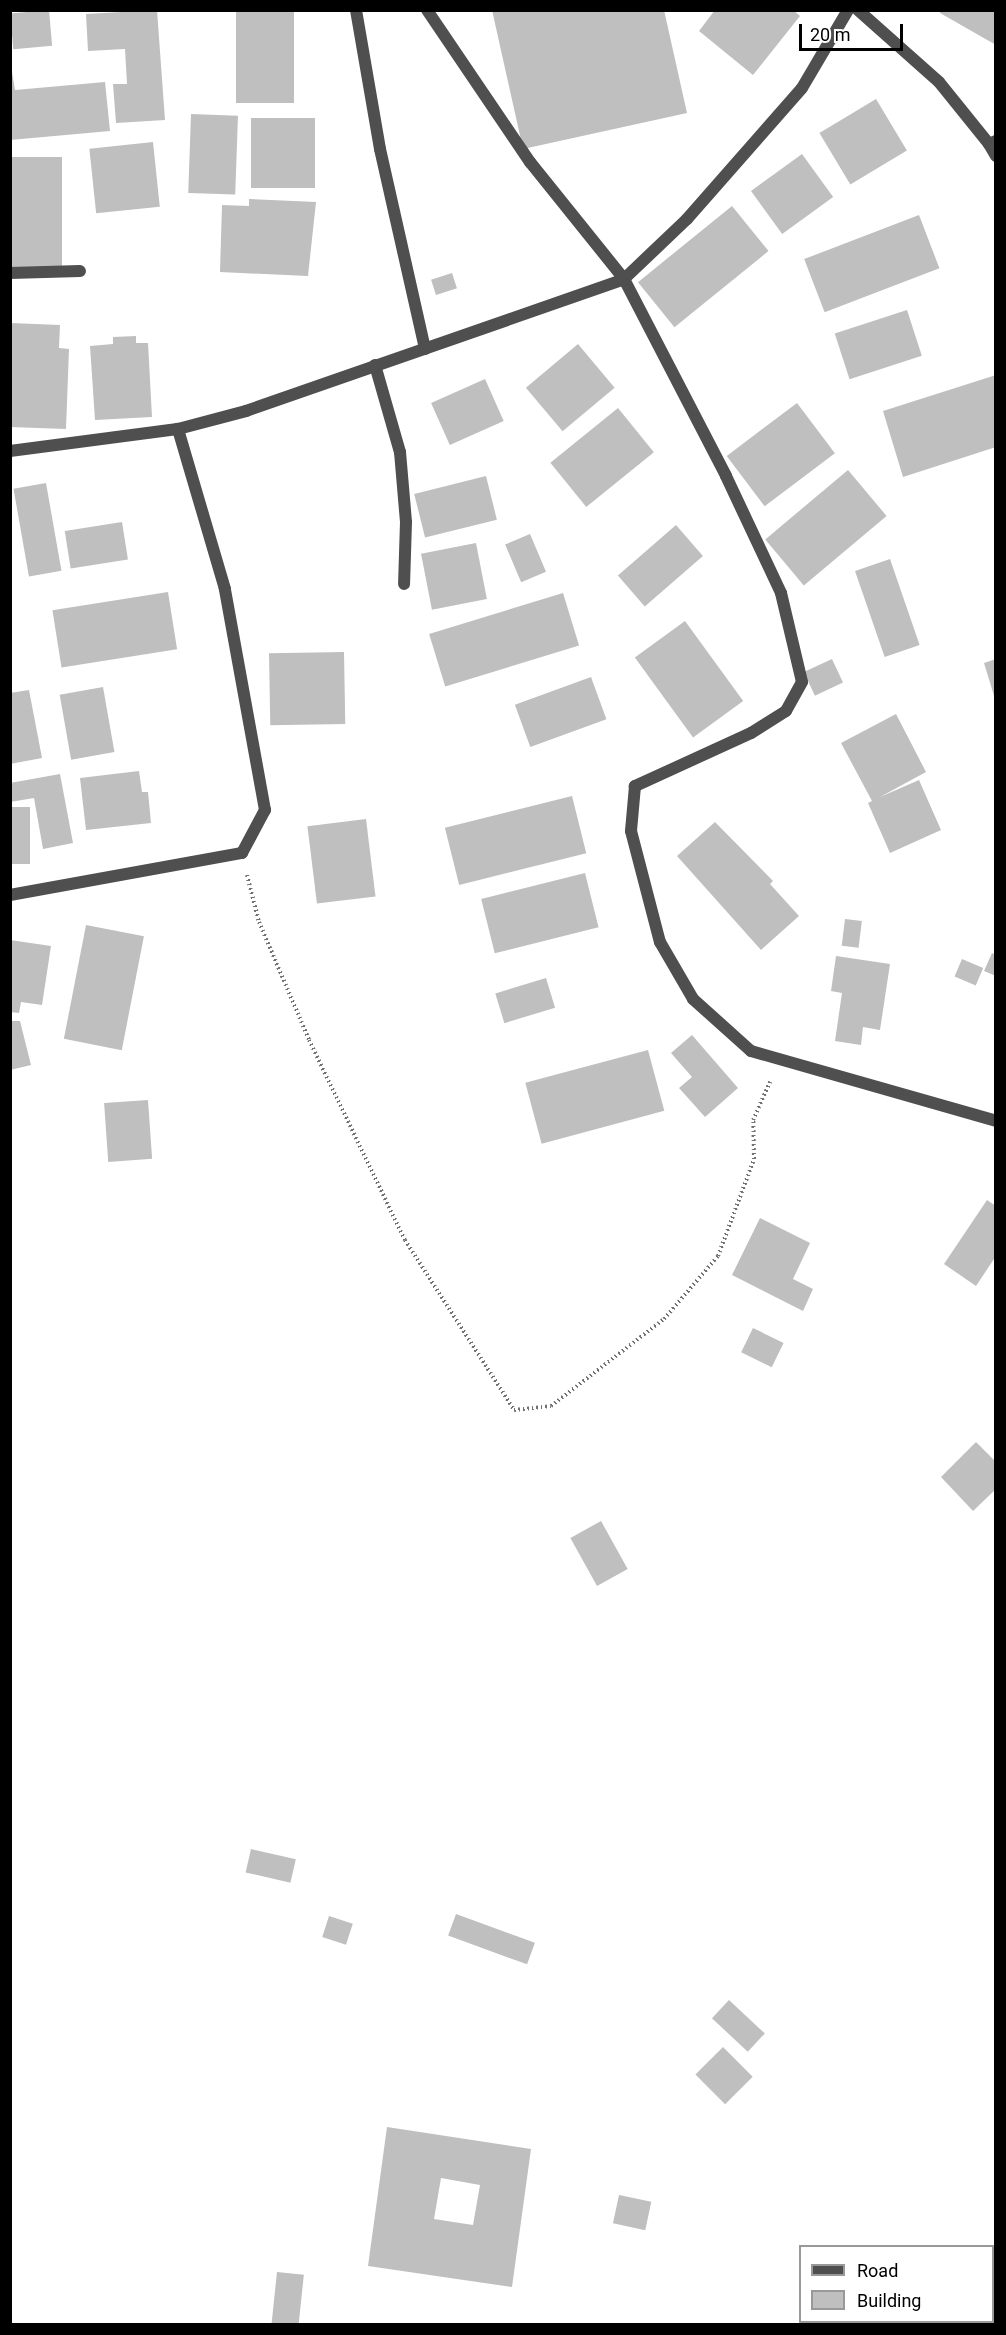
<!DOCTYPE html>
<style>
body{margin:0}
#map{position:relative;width:1006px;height:2335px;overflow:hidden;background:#fff;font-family:Roboto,sans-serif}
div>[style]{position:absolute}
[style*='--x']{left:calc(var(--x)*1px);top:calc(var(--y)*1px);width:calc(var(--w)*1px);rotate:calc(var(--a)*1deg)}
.building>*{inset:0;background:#bfbfbf;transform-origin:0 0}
.path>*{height:4px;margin-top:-2px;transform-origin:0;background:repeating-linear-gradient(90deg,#717171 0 1.5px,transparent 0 4.5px)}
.minor>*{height:12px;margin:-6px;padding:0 6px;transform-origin:6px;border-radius:6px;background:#4f4f4f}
span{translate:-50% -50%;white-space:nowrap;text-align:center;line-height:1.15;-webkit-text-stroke:5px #fff;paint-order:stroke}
.frame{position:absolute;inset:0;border:12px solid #000;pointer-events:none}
.legend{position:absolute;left:799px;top:2245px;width:195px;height:78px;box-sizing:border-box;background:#fff;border:2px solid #999;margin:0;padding:8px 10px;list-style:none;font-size:18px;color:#000}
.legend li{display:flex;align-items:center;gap:12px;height:30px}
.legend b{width:30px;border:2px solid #999}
.scale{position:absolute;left:799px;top:24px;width:104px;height:27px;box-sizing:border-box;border:3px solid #000;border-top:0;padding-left:8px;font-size:18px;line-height:21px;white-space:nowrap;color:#000;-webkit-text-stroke:4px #fff;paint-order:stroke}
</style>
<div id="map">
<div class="building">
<i style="left:49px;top:10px;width:36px;height:39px;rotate:85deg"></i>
<i style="clip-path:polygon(157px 10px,165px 120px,116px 123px,113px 84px,127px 84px,125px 49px,88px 51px,86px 14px)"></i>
<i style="left:236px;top:10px;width:58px;height:93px"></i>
<i style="clip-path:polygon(492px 10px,664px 10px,687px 113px,523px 149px)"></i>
<i style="clip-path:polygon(715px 10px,793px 10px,800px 16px,753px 75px,699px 31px)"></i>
<i style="clip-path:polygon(941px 10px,996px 10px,996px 45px,940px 13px)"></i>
<i style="clip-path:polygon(10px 60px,15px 90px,105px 82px,110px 131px,10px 140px)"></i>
<i style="left:876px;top:99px;width:60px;height:66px;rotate:59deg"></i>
<i style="left:191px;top:114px;width:47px;height:79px;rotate:2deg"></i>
<i style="left:251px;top:118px;width:64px;height:70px"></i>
<i style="left:153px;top:142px;width:65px;height:64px;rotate:84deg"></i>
<i style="left:802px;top:154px;width:53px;height:63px;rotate:54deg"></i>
<i style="left:10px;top:157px;width:52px;height:114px"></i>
<i style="clip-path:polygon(249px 199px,316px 202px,308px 276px,220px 272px,222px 205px,249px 206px)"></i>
<i style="left:732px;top:206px;width:58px;height:121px;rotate:51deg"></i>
<i style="left:919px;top:215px;width:57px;height:123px;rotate:69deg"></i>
<i style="left:452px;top:273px;width:16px;height:22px;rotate:72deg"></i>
<i style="left:907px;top:310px;width:48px;height:76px;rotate:72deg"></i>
<i style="clip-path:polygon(10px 323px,60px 325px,59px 348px,69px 349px,66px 429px,10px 427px)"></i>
<i style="clip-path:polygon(136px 336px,136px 343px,148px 343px,152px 417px,95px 420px,90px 346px,113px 344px,113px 337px)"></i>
<i style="left:578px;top:344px;width:57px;height:68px;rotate:50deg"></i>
<i style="clip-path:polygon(996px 375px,996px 447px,903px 477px,883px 411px)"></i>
<i style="left:485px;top:379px;width:46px;height:59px;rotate:66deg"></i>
<i style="left:797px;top:403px;width:63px;height:88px;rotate:53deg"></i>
<i style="left:618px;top:408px;width:57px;height:87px;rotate:51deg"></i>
<i style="left:848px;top:470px;width:60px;height:108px;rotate:50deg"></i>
<i style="left:486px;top:476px;width:45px;height:74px;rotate:76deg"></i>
<i style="left:46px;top:483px;width:89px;height:33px;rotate:80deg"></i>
<i style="left:122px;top:522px;width:38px;height:58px;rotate:81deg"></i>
<i style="left:676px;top:525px;width:41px;height:77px;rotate:49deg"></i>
<i style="left:530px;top:534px;width:41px;height:27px;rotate:67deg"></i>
<i style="left:476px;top:543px;width:57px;height:56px;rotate:79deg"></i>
<i style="left:890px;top:559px;width:91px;height:37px;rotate:71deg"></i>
<i style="left:168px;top:592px;width:58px;height:117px;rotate:81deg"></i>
<i style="left:563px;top:593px;width:55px;height:140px;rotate:73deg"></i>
<i style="left:685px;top:621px;width:99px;height:62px;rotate:54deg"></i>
<i style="left:344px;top:652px;width:72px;height:75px;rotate:89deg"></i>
<i style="left:832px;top:659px;width:26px;height:31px;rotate:65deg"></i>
<i style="clip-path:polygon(996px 659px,996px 698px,995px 699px,984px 663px)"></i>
<i style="left:591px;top:677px;width:45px;height:81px;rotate:70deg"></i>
<i style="left:103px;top:687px;width:66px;height:44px;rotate:80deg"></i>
<i style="clip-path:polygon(29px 690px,42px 758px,10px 764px,10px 693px)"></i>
<i style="clip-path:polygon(896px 714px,926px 772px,880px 797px,919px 780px,941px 830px,890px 853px,868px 803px,872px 801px,841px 743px)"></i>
<i style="clip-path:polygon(139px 771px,142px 792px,148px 792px,151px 823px,86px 830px,80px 778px)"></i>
<i style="clip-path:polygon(60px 774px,73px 843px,43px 849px,34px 798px,10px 802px,10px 783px)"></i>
<i style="left:572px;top:796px;width:59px;height:131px;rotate:76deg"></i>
<i style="left:30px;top:807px;width:57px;height:20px;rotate:90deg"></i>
<i style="left:366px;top:819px;width:78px;height:59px;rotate:83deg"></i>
<i style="clip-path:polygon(715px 822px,773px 881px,770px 884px,799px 916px,761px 950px,677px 856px)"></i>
<i style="left:585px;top:873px;width:56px;height:107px;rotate:76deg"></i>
<i style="left:845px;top:919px;width:17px;height:27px;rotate:7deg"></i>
<i style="left:86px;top:925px;width:59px;height:116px;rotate:11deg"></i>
<i style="clip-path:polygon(10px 940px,51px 946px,42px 1005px,21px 1002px,19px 1013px,10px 1012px)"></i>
<i style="clip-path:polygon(992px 953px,996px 955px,996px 976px,984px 971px)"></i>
<i style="clip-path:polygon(836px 956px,890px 964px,880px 1030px,863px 1027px,861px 1045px,835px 1041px,842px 993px,831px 991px)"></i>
<i style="left:962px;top:959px;width:23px;height:19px;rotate:23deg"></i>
<i style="left:546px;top:978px;width:31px;height:53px;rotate:73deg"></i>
<i style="clip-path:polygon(10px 1021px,20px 1021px,31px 1065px,10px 1070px)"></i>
<i style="clip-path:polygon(692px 1035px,738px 1088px,705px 1117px,679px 1088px,692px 1077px,671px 1053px)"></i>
<i style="left:648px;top:1050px;width:63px;height:127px;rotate:75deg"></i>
<i style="left:148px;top:1100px;width:59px;height:44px;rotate:86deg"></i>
<i style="clip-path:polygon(987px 1200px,996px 1206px,996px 1256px,976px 1286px,944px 1264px)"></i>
<i style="clip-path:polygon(760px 1218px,810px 1243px,793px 1279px,813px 1289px,803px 1311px,732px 1275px)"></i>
<i style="left:753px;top:1328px;width:34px;height:27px;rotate:26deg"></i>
<i style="clip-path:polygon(976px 1442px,996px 1462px,996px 1489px,973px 1511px,941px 1477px)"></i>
<i style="left:601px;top:1521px;width:55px;height:35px;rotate:61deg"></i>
<i style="left:251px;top:1849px;width:46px;height:24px;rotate:13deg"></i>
<i style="left:456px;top:1914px;width:84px;height:23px;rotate:20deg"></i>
<i style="left:329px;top:1916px;width:25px;height:22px;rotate:18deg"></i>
<i style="left:729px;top:2000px;width:49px;height:25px;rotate:43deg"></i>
<i style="left:723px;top:2047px;width:42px;height:39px;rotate:45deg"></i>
<i style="clip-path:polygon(evenodd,387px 2127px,531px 2149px,512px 2287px,368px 2266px,387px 2127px,441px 2178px,480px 2185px,473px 2225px,434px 2219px,441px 2178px)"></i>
<i style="left:619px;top:2195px;width:33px;height:29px;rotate:12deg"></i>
<i style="left:277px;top:2272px;width:27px;height:52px;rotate:6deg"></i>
</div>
<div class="path">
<i style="--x:247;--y:875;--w:49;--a:75.7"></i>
<i style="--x:259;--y:922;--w:128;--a:67"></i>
<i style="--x:309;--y:1040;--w:222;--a:64.4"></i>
<i style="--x:405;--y:1240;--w:202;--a:57.3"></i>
<i style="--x:514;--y:1410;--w:37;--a:-6"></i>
<i style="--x:551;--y:1406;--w:143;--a:-37.6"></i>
<i style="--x:664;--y:1319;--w:83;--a:-49.4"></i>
<i style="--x:718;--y:1256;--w:103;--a:-69.6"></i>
<i style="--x:754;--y:1159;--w:39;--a:-91"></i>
<i style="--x:753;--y:1120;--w:42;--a:-65.9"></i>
</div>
<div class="minor">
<i style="--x:356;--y:10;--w:141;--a:80.2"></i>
<i style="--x:380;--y:149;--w:205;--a:77.3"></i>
<i style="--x:427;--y:10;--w:184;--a:55.9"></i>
<i style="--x:530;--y:162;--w:150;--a:51.2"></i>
<i style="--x:624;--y:279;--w:222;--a:62.6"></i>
<i style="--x:726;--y:476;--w:129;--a:64.8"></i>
<i style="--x:781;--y:593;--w:91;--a:76.7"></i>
<i style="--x:802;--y:682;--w:33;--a:119"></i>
<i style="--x:786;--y:711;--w:41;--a:147.8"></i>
<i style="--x:751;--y:733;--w:128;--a:155.4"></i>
<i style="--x:635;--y:786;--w:45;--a:95.1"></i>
<i style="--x:631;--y:831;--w:115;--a:75.4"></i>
<i style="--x:660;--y:942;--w:66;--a:59.9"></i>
<i style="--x:693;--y:999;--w:78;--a:41.9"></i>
<i style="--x:751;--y:1051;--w:255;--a:15.9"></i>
<i style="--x:858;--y:10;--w:108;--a:41.6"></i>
<i style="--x:939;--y:82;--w:80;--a:51.1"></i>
<i style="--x:989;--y:144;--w:8;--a:-23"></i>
<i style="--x:989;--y:144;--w:14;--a:60"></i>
<i style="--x:10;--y:273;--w:70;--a:-1.6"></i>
<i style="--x:375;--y:365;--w:91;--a:74"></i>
<i style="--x:400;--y:452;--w:70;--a:85.1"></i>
<i style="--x:406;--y:522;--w:62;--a:91.8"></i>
<i style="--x:10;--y:451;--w:169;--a:-7.5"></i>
<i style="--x:178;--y:429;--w:70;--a:-14.8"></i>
<i style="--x:246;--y:411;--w:400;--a:-19.2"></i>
<i style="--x:624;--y:279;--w:87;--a:-43.6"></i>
<i style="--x:687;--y:219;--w:174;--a:-48.7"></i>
<i style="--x:802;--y:88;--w:91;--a:-59.5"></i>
<i style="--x:10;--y:895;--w:236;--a:-10.3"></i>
<i style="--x:242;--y:853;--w:49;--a:-61.9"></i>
<i style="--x:265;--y:810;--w:225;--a:-100.3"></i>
<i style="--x:225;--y:589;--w:167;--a:-106.4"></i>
</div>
<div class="frame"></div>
<ul class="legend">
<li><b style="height:8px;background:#4f4f4f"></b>Road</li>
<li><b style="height:16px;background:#bfbfbf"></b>Building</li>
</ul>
<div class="scale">20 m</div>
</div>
